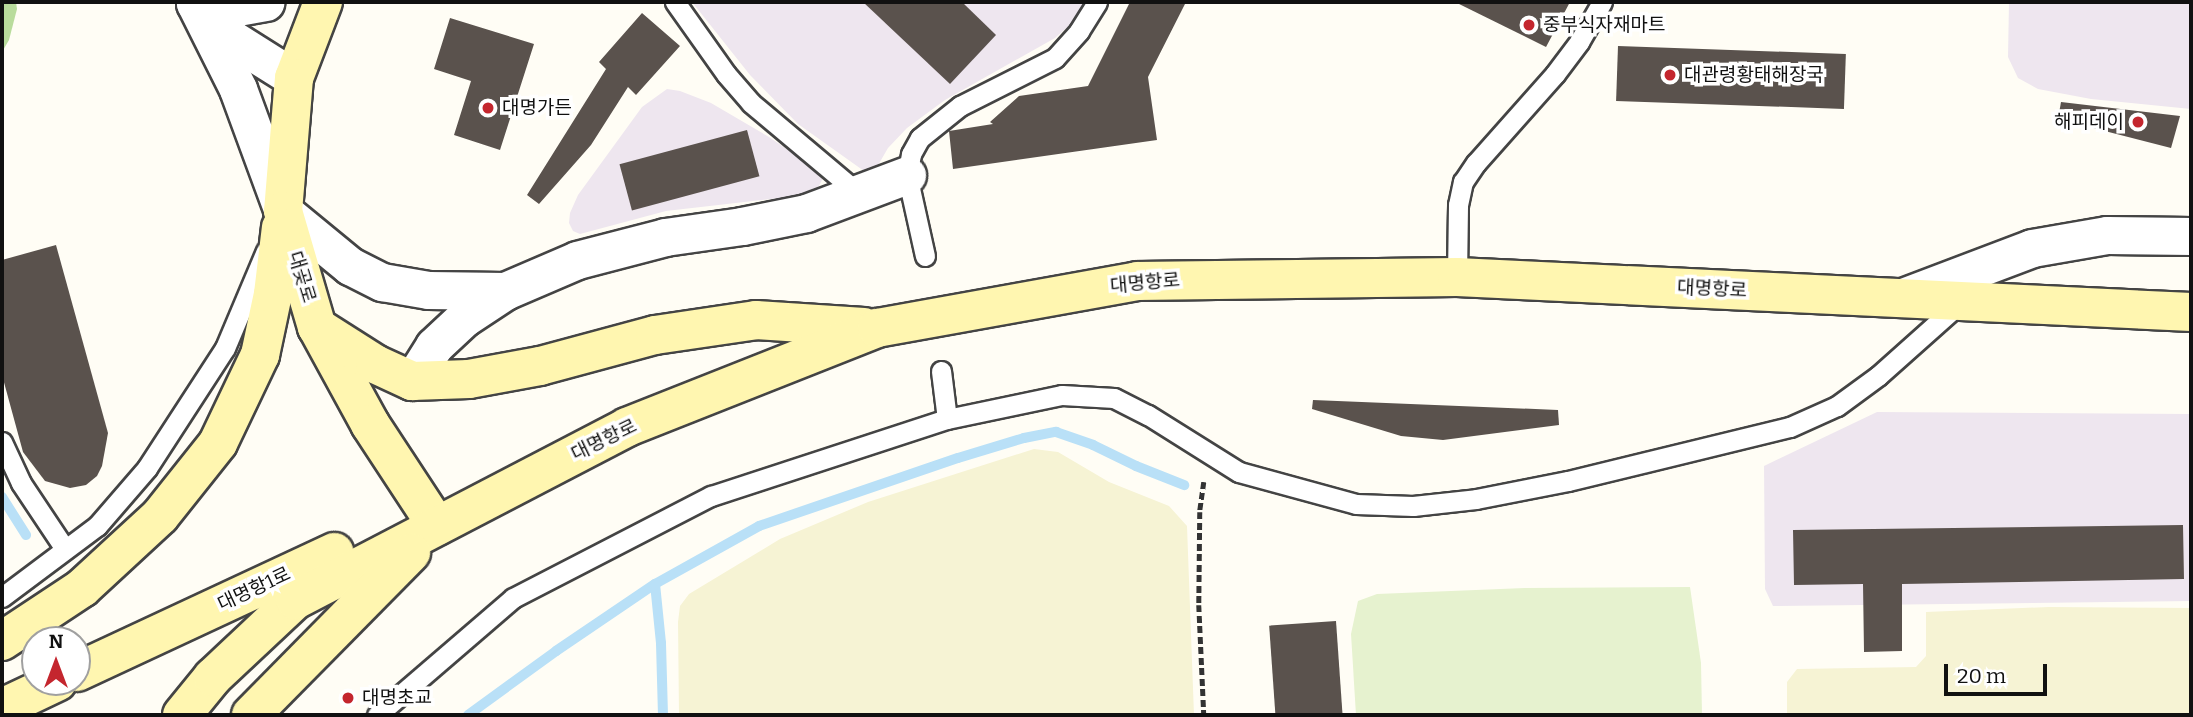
<!DOCTYPE html>
<meta charset="utf-8">
<style>
body{margin:0}
#map{position:relative;width:2193px;height:717px;overflow:hidden;background:#fffdf5;font-family:Bitter,"Noto Sans KR",serif}
div>[style]{position:absolute}
[style*='--x']{left:calc(var(--x)*1px);top:calc(var(--y)*1px);width:calc(var(--w)*1px);rotate:calc(var(--a)*1deg)}
.industrial>*{inset:0;background:#eee6ef}
.farmland>*{inset:0;background:#f6f3d4}
.forest>*{inset:0;background:#b9dc9c}
.pitch>*{inset:0;background:#e6f2cf}
.stream>*{height:10px;margin:-5px;padding:0 5px;transform-origin:5px;border-radius:5px;background:#b9e0f7}
.building>*{inset:0;background:#5a524d;transform-origin:0 0}
.path>*{height:4.5px;margin-top:-2.25px;transform-origin:0;background:repeating-linear-gradient(90deg,#333 0 7px,transparent 0 10.5px)}
.roads{filter:drop-shadow(2px 0 #444) drop-shadow(-2px 0 #444) drop-shadow(0 2px #444) drop-shadow(0 -2px #444)}
.lane>*{height:19px;margin:-9.5px;padding:0 9.5px;transform-origin:9.5px;border-radius:9.5px;background:#fff}
.street>*{height:37px;margin:-18.5px;padding:0 18.5px;transform-origin:18.5px;border-radius:18.5px;background:#fff}
.secondary>*{height:38px;margin:-19px;padding:0 19px;transform-origin:19px;border-radius:19px;background:#fff6b0}
.dots>*{width:19px;height:19px;translate:-50% -50%;box-sizing:border-box;border:4px solid #fff;border-radius:50%}
span{translate:-50% -50%;white-space:nowrap;text-align:center;line-height:1.15;-webkit-text-stroke:7px #fff;paint-order:stroke}
.poi-label{font-size:19px;color:#111}
.left{translate:0 -50%;text-align:left}
.right{translate:-100% -50%;text-align:right}
.street-label{font-size:19px;color:#111}
.frame{position:absolute;inset:0;border:4px solid #111;pointer-events:none}
.north{position:absolute;left:21px;top:626px;width:70px;height:70px;box-sizing:border-box;background:#fff;border:2px solid #a0a0a0;border-radius:50%;rotate:0deg;font-size:19px;font-weight:700;line-height:28px;text-align:center;color:#111}
.north::after{content:'';display:block;margin:auto;width:24px;height:32px;background:#c4262e;clip-path:polygon(50% 0,100% 100%,50% 72%,0 100%)}
.scale{position:absolute;left:1944px;top:664px;width:103px;height:32px;box-sizing:border-box;border:4px solid #111;border-top:0;padding-left:9px;font-size:21px;line-height:24px;white-space:nowrap;color:#111;-webkit-text-stroke:5px #fff;paint-order:stroke}
</style>
<div id="map">
<div class="industrial">
<i style="clip-path:polygon(692px 2px,1085px 2px,1071px 24px,1055px 38px,945px 100px,907px 128px,888px 148px,877px 167px,864px 171px,798px 124px,750px 75px)"></i>
<i style="clip-path:polygon(2009px 2px,2191px 2px,2191px 109px,2091px 99px,2038px 89px,2018px 78px,2008px 57px)"></i>
<i style="clip-path:polygon(667px 89px,680px 91px,711px 103px,769px 137px,819px 171px,823px 178px,819px 186px,797px 196px,666px 211px,580px 234px,573px 231px,569px 223px,570px 213px,578px 195px,642px 107px)"></i>
<i style="clip-path:polygon(1877px 412px,2191px 414px,2191px 601px,1773px 606px,1765px 589px,1764px 466px)"></i>
</div>
<div class="farmland">
<i style="clip-path:polygon(1034px 449px,1058px 452px,1109px 482px,1169px 506px,1187px 526px,1194px 715px,679px 715px,678px 622px,680px 606px,689px 594px,780px 539px,868px 502px)"></i>
<i style="clip-path:polygon(2049px 607px,2191px 608px,2191px 715px,1787px 715px,1787px 682px,1797px 669px,1916px 667px,1926px 656px,1926px 612px)"></i>
</div>
<div class="forest">
<i style="clip-path:polygon(2px 2px,16px 2px,17px 9px,9px 40px,2px 52px)"></i>
</div>
<div class="pitch">
<i style="clip-path:polygon(1690px 587px,1701px 663px,1702px 715px,1356px 715px,1351px 634px,1358px 601px,1377px 594px,1525px 588px)"></i>
</div>
<div class="stream">
<i style="--x:2;--y:497;--w:45;--a:57.7"></i>
<i style="--x:468;--y:715;--w:109;--a:-36"></i>
<i style="--x:556;--y:651;--w:120;--a:-34.1"></i>
<i style="--x:663;--y:715;--w:72;--a:-91.6"></i>
<i style="--x:661;--y:643;--w:59;--a:-95.8"></i>
<i style="--x:655;--y:584;--w:119;--a:-29.1"></i>
<i style="--x:759;--y:526;--w:210;--a:-18.9"></i>
<i style="--x:958;--y:458;--w:69;--a:-16.9"></i>
<i style="--x:1024;--y:438;--w:33;--a:-11"></i>
<i style="--x:1056;--y:432;--w:39;--a:19"></i>
<i style="--x:1093;--y:445;--w:48;--a:26"></i>
<i style="--x:1136;--y:466;--w:52;--a:21.6"></i>
</div>
<div class="building">
<i style="clip-path:polygon(863px 2px,962px 2px,996px 35px,950px 84px)"></i>
<i style="clip-path:polygon(1130px 2px,1186px 2px,1148px 77px,1157px 140px,953px 169px,949px 131px,993px 124px,990px 122px,1019px 96px,1088px 86px)"></i>
<i style="clip-path:polygon(1455px 2px,1570px 2px,1546px 47px)"></i>
<i style="clip-path:polygon(642px 13px,680px 46px,636px 95px,628px 87px,591px 145px,539px 204px,527px 195px,606px 69px,599px 62px)"></i>
<i style="clip-path:polygon(450px 18px,534px 44px,500px 150px,454px 135px,471px 81px,434px 69px)"></i>
<i style="left:1618px;top:46px;width:228px;height:55px;rotate:2deg"></i>
<i style="clip-path:polygon(2061px 102px,2180px 116px,2171px 148px,2058px 119px)"></i>
<i style="left:747px;top:130px;width:48px;height:132px;rotate:75deg"></i>
<i style="clip-path:polygon(56px 245px,108px 433px,102px 466px,97px 476px,86px 485px,70px 488px,45px 481px,23px 452px,2px 375px,2px 260px)"></i>
<i style="clip-path:polygon(1313px 400px,1558px 410px,1559px 425px,1443px 440px,1401px 436px,1312px 409px)"></i>
<i style="clip-path:polygon(2183px 525px,2184px 579px,1902px 584px,1902px 651px,1864px 652px,1863px 584px,1794px 585px,1793px 530px)"></i>
<i style="left:1336px;top:621px;width:94px;height:67px;rotate:86deg"></i>
</div>
<div class="path">
<i style="--x:1204;--y:482;--w:30;--a:98"></i>
<i style="--x:1200;--y:512;--w:93;--a:90.6"></i>
<i style="--x:1199;--y:605;--w:110;--a:87.4"></i>
</div>
<div class="roads">
<div class="lane">
<i style="--x:675;--y:2;--w:88;--a:54.7"></i>
<i style="--x:726;--y:74;--w:38;--a:49"></i>
<i style="--x:751;--y:103;--w:137;--a:40"></i>
<i style="--x:925;--y:256;--w:83;--a:-102.5"></i>
<i style="--x:907;--y:175;--w:21;--a:-79"></i>
<i style="--x:911;--y:154;--w:18;--a:-61"></i>
<i style="--x:920;--y:138;--w:51;--a:-38.7"></i>
<i style="--x:960;--y:106;--w:106;--a:-26.8"></i>
<i style="--x:1055;--y:58;--w:36;--a:-48"></i>
<i style="--x:1079;--y:31;--w:34;--a:-58"></i>
<i style="--x:1457;--y:277;--w:72;--a:-89.2"></i>
<i style="--x:1458;--y:205;--w:24;--a:-78"></i>
<i style="--x:1463;--y:182;--w:23;--a:-56"></i>
<i style="--x:1476;--y:163;--w:119;--a:-48.4"></i>
<i style="--x:1555;--y:74;--w:40;--a:-53"></i>
<i style="--x:1579;--y:42;--w:46;--a:-60.1"></i>
<i style="--x:941;--y:371;--w:48;--a:82.9"></i>
<i style="--x:947;--y:419;--w:117;--a:-11.8"></i>
<i style="--x:1062;--y:395;--w:52;--a:3.3"></i>
<i style="--x:1114;--y:398;--w:38;--a:27"></i>
<i style="--x:1148;--y:415;--w:107;--a:32.1"></i>
<i style="--x:1239;--y:472;--w:121;--a:15.3"></i>
<i style="--x:1356;--y:504;--w:57;--a:2"></i>
<i style="--x:1413;--y:506;--w:63;--a:-6.3"></i>
<i style="--x:1476;--y:499;--w:94;--a:-11.1"></i>
<i style="--x:1568;--y:481;--w:228;--a:-13.7"></i>
<i style="--x:1790;--y:427;--w:51;--a:-24.1"></i>
<i style="--x:1837;--y:406;--w:51;--a:-36.2"></i>
<i style="--x:1878;--y:376;--w:111;--a:-41.7"></i>
<i style="--x:2;--y:442;--w:45;--a:65.1"></i>
<i style="--x:21;--y:483;--w:79;--a:56.3"></i>
<i style="--x:2;--y:597;--w:119;--a:-36.8"></i>
<i style="--x:97;--y:526;--w:77;--a:-49.2"></i>
<i style="--x:147;--y:468;--w:143;--a:-57"></i>
<i style="--x:225;--y:348;--w:105;--a:-67.1"></i>
<i style="--x:377;--y:715;--w:179;--a:-40.7"></i>
<i style="--x:513;--y:598;--w:223;--a:-27.3"></i>
<i style="--x:711;--y:496;--w:248;--a:-18.1"></i>
</div>
<div class="street">
<i style="--x:195;--y:3;--w:96;--a:63.4"></i>
<i style="--x:238;--y:89;--w:130;--a:69.8"></i>
<i style="--x:283;--y:211;--w:87;--a:39.4"></i>
<i style="--x:350;--y:266;--w:36;--a:27"></i>
<i style="--x:382;--y:282;--w:47;--a:9.9"></i>
<i style="--x:428;--y:290;--w:77;--a:0.7"></i>
<i style="--x:195;--y:3;--w:37;--a:8"></i>
<i style="--x:232;--y:8;--w:34;--a:-10"></i>
<i style="--x:208;--y:15;--w:34;--a:45"></i>
<i style="--x:232;--y:39;--w:73;--a:32.2"></i>
<i style="--x:1900;--y:298;--w:141;--a:-20.7"></i>
<i style="--x:2032;--y:248;--w:76;--a:-9.8"></i>
<i style="--x:2107;--y:235;--w:84;--a:0.7"></i>
<i style="--x:412;--y:381;--w:41;--a:-57.8"></i>
<i style="--x:434;--y:346;--w:41;--a:-43"></i>
<i style="--x:464;--y:318;--w:49;--a:-33.4"></i>
<i style="--x:505;--y:291;--w:78;--a:-23.3"></i>
<i style="--x:577;--y:260;--w:91;--a:-14.6"></i>
<i style="--x:665;--y:237;--w:78;--a:-8.1"></i>
<i style="--x:742;--y:226;--w:65;--a:-11.5"></i>
<i style="--x:806;--y:213;--w:108;--a:-20.6"></i>
</div>
<div class="secondary">
<i style="--x:323;--y:2;--w:81;--a:110.9"></i>
<i style="--x:294;--y:78;--w:133;--a:94.7"></i>
<i style="--x:283;--y:211;--w:121;--a:73.7"></i>
<i style="--x:317;--y:327;--w:111;--a:61.3"></i>
<i style="--x:370;--y:424;--w:122;--a:56.7"></i>
<i style="--x:317;--y:327;--w:69;--a:32.5"></i>
<i style="--x:375;--y:364;--w:41;--a:24.7"></i>
<i style="--x:412;--y:381;--w:57;--a:-2"></i>
<i style="--x:469;--y:379;--w:72;--a:-10.4"></i>
<i style="--x:540;--y:366;--w:119;--a:-15.1"></i>
<i style="--x:655;--y:335;--w:102;--a:-8.4"></i>
<i style="--x:756;--y:320;--w:108;--a:3.7"></i>
<i style="--x:2;--y:641;--w:96;--a:-33.5"></i>
<i style="--x:82;--y:588;--w:106;--a:-42.7"></i>
<i style="--x:160;--y:516;--w:93;--a:-51.5"></i>
<i style="--x:218;--y:443;--w:98;--a:-64.5"></i>
<i style="--x:260;--y:355;--w:62;--a:-78"></i>
<i style="--x:273;--y:294;--w:67;--a:-83.2"></i>
<i style="--x:77;--y:672;--w:284;--a:-25"></i>
<i style="--x:2;--y:708;--w:61;--a:-25.3"></i>
<i style="--x:182;--y:715;--w:49;--a:-50.8"></i>
<i style="--x:213;--y:677;--w:112;--a:-43.2"></i>
<i style="--x:295;--y:600;--w:374;--a:-27.5"></i>
<i style="--x:627;--y:427;--w:269;--a:-21.6"></i>
<i style="--x:877;--y:328;--w:264;--a:-10.2"></i>
<i style="--x:1137;--y:281;--w:320;--a:-0.7"></i>
<i style="--x:1457;--y:277;--w:735;--a:2.73"></i>
<i style="--x:251;--y:715;--w:228;--a:-45.4"></i>
</div>
</div>
<div class="dots">
<i style="left:1529px;top:25px;background:#c4262e"></i>
<i style="left:1670px;top:75px;background:#c4262e"></i>
<i style="left:488px;top:108px;background:#c4262e"></i>
<i style="left:2138px;top:122px;background:#c4262e"></i>
<i style="left:348px;top:698px;background:#c4262e"></i>
</div>
<div class="poi-label">
<span class="left" style="left:1543px;top:25px">중부식자재마트</span>
<span class="left" style="left:1684px;top:75px">대관령황태해장국</span>
<span class="left" style="left:502px;top:108px">대명가든</span>
<span class="right" style="left:2124px;top:122px">해피데이</span>
<span class="left" style="left:362px;top:698px">대명초교</span>
</div>
<div class="street-label">
<span style="left:302px;top:277px;rotate:73deg">대곶로</span>
<span style="left:1145px;top:283px;rotate:-5deg">대명항로</span>
<span style="left:1712px;top:289px;rotate:3deg">대명항로</span>
<span style="left:604px;top:440px;rotate:-26deg">대명항로</span>
<span style="left:254px;top:589px;rotate:-25deg">대명항1로</span>
</div>
<div class="frame"></div>
<div class="north">N</div>
<div class="scale">20 m</div>
</div>
